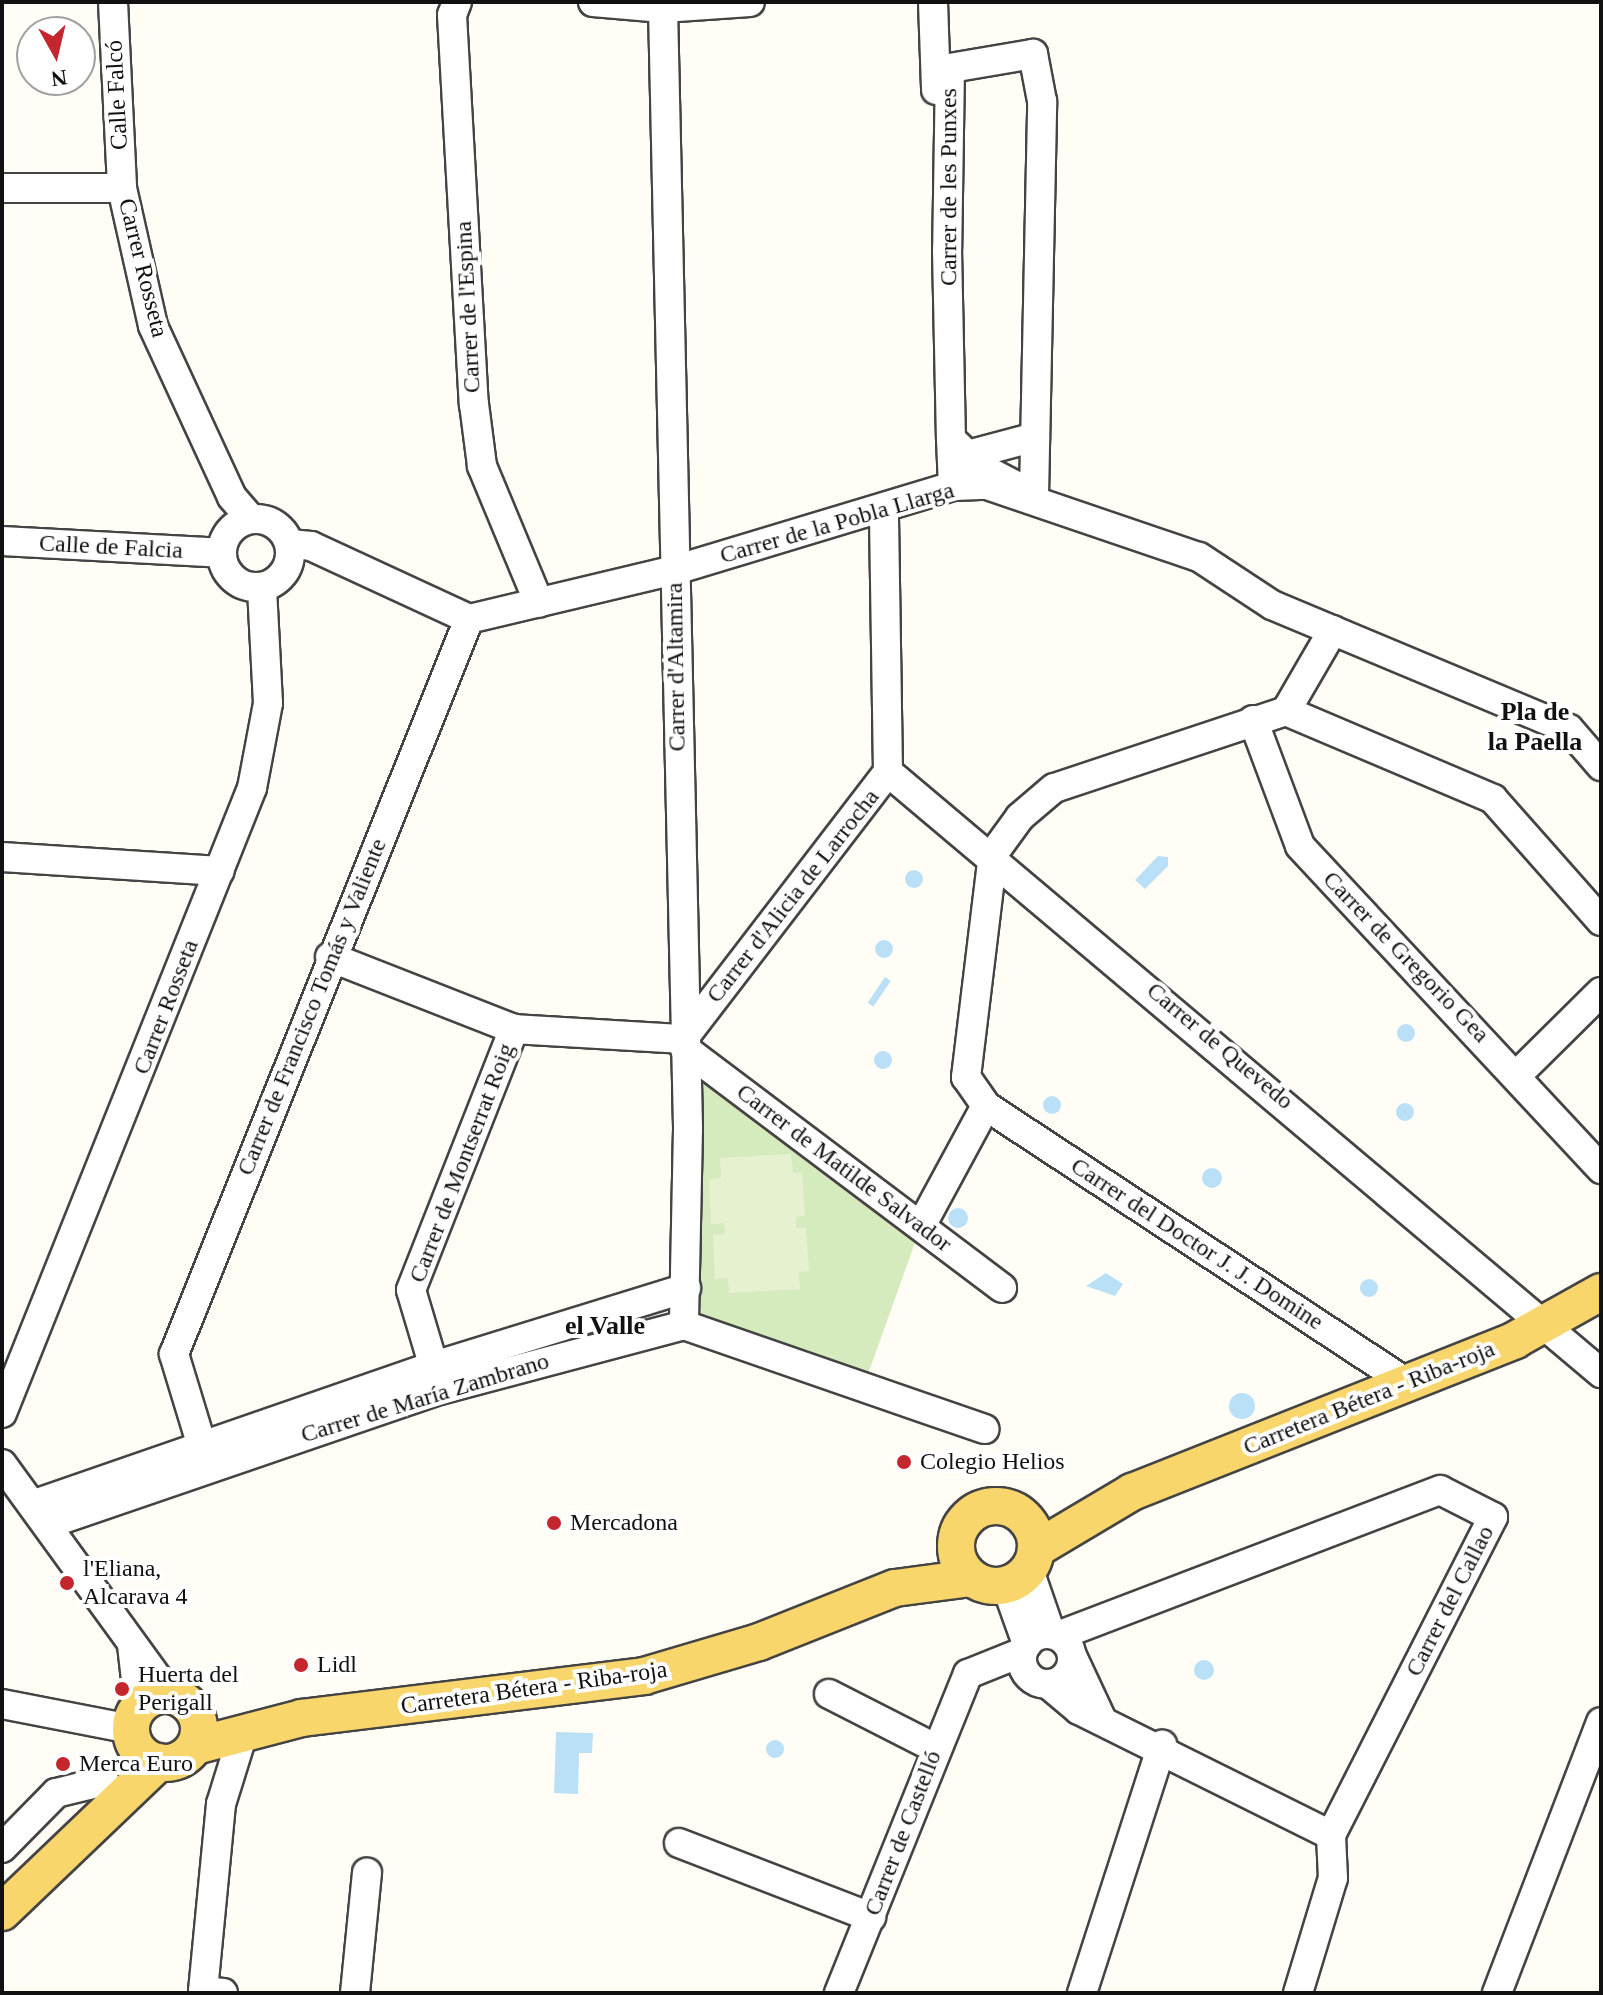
<!DOCTYPE html>
<meta charset="utf-8">
<style>
body{margin:0}
#map{position:relative;width:1603px;height:1995px;overflow:hidden;background:#fffdf5;font-family:"Times New Roman",serif}
div>[style]{position:absolute}
[style*='--x']{left:calc(var(--x)*1px);top:calc(var(--y)*1px);width:calc(var(--w)*1px);rotate:calc(var(--a)*1deg)}
.green>*{inset:0;background:#d5ebbd}
.pitch>*{inset:0;background:#e6f2cf}
.water>*{inset:0;background:#b9e0f7;transform-origin:0 0}
.round{border-radius:50%}
.roads{filter:drop-shadow(2px 0 #444) drop-shadow(-2px 0 #444) drop-shadow(0 2px #444) drop-shadow(0 -2px #444)}
.minor>*{height:28px;margin:-14px;padding:0 14px;transform-origin:14px;border-radius:14px;background:#fff}
.minor>.ring{margin:-14px;padding:0;box-sizing:content-box;background:none;border:28px solid #fff;border-radius:50%}
.major>*{height:36px;margin:-18px;padding:0 18px;transform-origin:18px;border-radius:18px;background:#f9d66b}
.major>.ring{margin:-18px;padding:0;box-sizing:content-box;background:none;border:36px solid #f9d66b;border-radius:50%}
.dots>*{width:22px;height:22px;translate:-50% -50%;box-sizing:border-box;border:4px solid #fff;border-radius:50%}
span{translate:-50% -50%;white-space:nowrap;text-align:center;line-height:1.15;-webkit-text-stroke:8px #fff;paint-order:stroke}
.street-label{font-size:24px;color:#111}
.poi-label{font-size:24px;color:#111}
.left{translate:0 -50%;text-align:left}
.neighbourhood-label{font-size:26px;color:#111;font-weight:700}
.frame{position:absolute;inset:0;border:4px solid #111;pointer-events:none}
.north{position:absolute;left:16px;top:16px;width:80px;height:80px;box-sizing:border-box;background:#fff;border:2px solid #a0a0a0;border-radius:50%;rotate:172deg;font-size:22px;font-weight:700;line-height:32px;text-align:center;color:#111}
.north::after{content:'';display:block;margin:auto;width:28px;height:36px;background:#c4262e;clip-path:polygon(50% 0,100% 100%,50% 72%,0 100%)}
</style>
<div id="map">
<div class="green">
<i style="clip-path:polygon(685px 1049px,921px 1226px,863px 1388px,684px 1325px)"></i>
</div>
<div class="pitch">
<i style="clip-path:polygon(791px 1154px,793px 1173px,802px 1172px,805px 1216px,796px 1217px,796px 1228px,806px 1228px,809px 1271px,799px 1272px,800px 1289px,729px 1293px,728px 1278px,715px 1279px,713px 1235px,725px 1234px,724px 1223px,711px 1224px,709px 1180px,721px 1178px,720px 1158px)"></i>
</div>
<div class="water">
<i style="clip-path:polygon(1158px 856px,1168px 857px,1168px 866px,1145px 889px,1135px 880px)"></i>
<i class="round" style="left:905px;top:870px;width:18px;height:18px"></i>
<i class="round" style="left:875px;top:940px;width:18px;height:18px"></i>
<i style="left:885px;top:977px;width:7px;height:31px;rotate:34deg"></i>
<i class="round" style="left:1397px;top:1024px;width:18px;height:18px"></i>
<i class="round" style="left:874px;top:1051px;width:18px;height:18px"></i>
<i class="round" style="left:1043px;top:1096px;width:18px;height:18px"></i>
<i class="round" style="left:1396px;top:1103px;width:18px;height:18px"></i>
<i class="round" style="left:1202px;top:1168px;width:20px;height:20px"></i>
<i class="round" style="left:948px;top:1208px;width:20px;height:20px"></i>
<i style="clip-path:polygon(1106px 1273px,1123px 1284px,1115px 1296px,1086px 1286px)"></i>
<i class="round" style="left:1360px;top:1279px;width:18px;height:18px"></i>
<i class="round" style="left:1229px;top:1393px;width:26px;height:26px"></i>
<i class="round" style="left:1194px;top:1660px;width:20px;height:20px"></i>
<i style="clip-path:polygon(556px 1732px,593px 1733px,592px 1753px,579px 1753px,578px 1794px,554px 1793px)"></i>
<i class="round" style="left:766px;top:1740px;width:18px;height:18px"></i>
</div>
<div class="roads">
<div class="minor">
<i style="--x:113;--y:2;--w:186;--a:87.2"></i>
<i style="--x:122;--y:188;--w:141;--a:77.3"></i>
<i style="--x:153;--y:326;--w:188;--a:65.2"></i>
<i style="--x:232;--y:497;--w:29;--a:49"></i>
<i style="--x:457;--y:2;--w:14;--a:111"></i>
<i style="--x:452;--y:15;--w:390;--a:86.8"></i>
<i style="--x:474;--y:404;--w:63;--a:82.6"></i>
<i style="--x:482;--y:466;--w:148;--a:67.4"></i>
<i style="--x:593;--y:2;--w:70;--a:4.9"></i>
<i style="--x:663;--y:8;--w:87;--a:-3.9"></i>
<i style="--x:933;--y:2;--w:88;--a:88"></i>
<i style="--x:663;--y:8;--w:1121;--a:88.72"></i>
<i style="--x:688;--y:1129;--w:196;--a:91.2"></i>
<i style="--x:2;--y:188;--w:120;--a:0"></i>
<i style="--x:951;--y:439;--w:40;--a:44"></i>
<i style="--x:980;--y:467;--w:61;--a:27.4"></i>
<i style="--x:1034;--y:495;--w:394;--a:-88.8"></i>
<i style="--x:1042;--y:101;--w:48;--a:-100.8"></i>
<i style="--x:1033;--y:54;--w:84;--a:170.4"></i>
<i style="--x:950;--y:68;--w:182;--a:90.9"></i>
<i style="--x:947;--y:250;--w:189;--a:88.8"></i>
<i style="--x:951;--y:439;--w:47;--a:87.6"></i>
<i style="--x:968;--y:455;--w:69;--a:-15"></i>
<i class="ring" style="left:222px;top:519px;width:40px;height:40px"></i>
<i style="--x:2;--y:541;--w:219;--a:3.1"></i>
<i style="--x:290;--y:544;--w:21;--a:5"></i>
<i style="--x:311;--y:546;--w:174;--a:24.8"></i>
<i style="--x:469;--y:619;--w:212;--a:-13.4"></i>
<i style="--x:675;--y:570;--w:290;--a:-16.8"></i>
<i style="--x:953;--y:486;--w:34;--a:-2"></i>
<i style="--x:987;--y:485;--w:224;--a:18.8"></i>
<i style="--x:1199;--y:557;--w:87;--a:33.3"></i>
<i style="--x:1272;--y:605;--w:322;--a:22.7"></i>
<i style="--x:1569;--y:729;--w:49;--a:49.1"></i>
<i style="--x:1333;--y:630;--w:94;--a:120.1"></i>
<i style="--x:1286;--y:711;--w:244;--a:161.6"></i>
<i style="--x:1054;--y:788;--w:45;--a:139.5"></i>
<i style="--x:1020;--y:817;--w:46;--a:126.1"></i>
<i style="--x:993;--y:854;--w:225;--a:96.9"></i>
<i style="--x:966;--y:1077;--w:35;--a:55"></i>
<i style="--x:986;--y:1106;--w:504;--a:33.34"></i>
<i style="--x:1286;--y:711;--w:225;--a:23"></i>
<i style="--x:1493;--y:799;--w:163;--a:48.5"></i>
<i style="--x:1253;--y:720;--w:134;--a:69.5"></i>
<i style="--x:1300;--y:846;--w:442;--a:47"></i>
<i style="--x:888;--y:772;--w:933;--a:40.13"></i>
<i style="--x:2;--y:857;--w:218;--a:3.7"></i>
<i style="--x:330;--y:957;--w:198;--a:21.4"></i>
<i style="--x:514;--y:1029;--w:169;--a:3.4"></i>
<i style="--x:683;--y:1039;--w:337;--a:-52.5"></i>
<i style="--x:888;--y:772;--w:263;--a:-90.9"></i>
<i style="--x:685;--y:1049;--w:397;--a:37"></i>
<i style="--x:1517;--y:1075;--w:118;--a:-44.7"></i>
<i style="--x:921;--y:1226;--w:136;--a:-61.6"></i>
<i style="--x:439;--y:1384;--w:98;--a:-106.6"></i>
<i style="--x:411;--y:1290;--w:281;--a:-68.5"></i>
<i style="--x:2;--y:1413;--w:673;--a:-68.2"></i>
<i style="--x:252;--y:788;--w:86;--a:-79.3"></i>
<i style="--x:268;--y:703;--w:116;--a:-93"></i>
<i style="--x:2;--y:1464;--w:286;--a:54"></i>
<i style="--x:208;--y:1466;--w:117;--a:-106.9"></i>
<i style="--x:174;--y:1354;--w:792;--a:-68.13"></i>
<i style="--x:35;--y:1504;--w:422;--a:-19.1"></i>
<i style="--x:434;--y:1366;--w:264;--a:-17.2"></i>
<i style="--x:51;--y:1523;--w:411;--a:-18.9"></i>
<i style="--x:440;--y:1390;--w:253;--a:-14.9"></i>
<i style="--x:684;--y:1325;--w:318;--a:19.1"></i>
<i style="--x:1029;--y:1570;--w:68;--a:71"></i>
<i style="--x:1006;--y:1585;--w:63;--a:70.4"></i>
<i class="ring" style="left:1022px;top:1634px;width:22px;height:22px"></i>
<i style="--x:132;--y:1645;--w:61;--a:83.5"></i>
<i style="--x:1073;--y:1658;--w:68;--a:64.9"></i>
<i style="--x:1048;--y:1684;--w:40;--a:40"></i>
<i style="--x:1079;--y:1710;--w:281;--a:26.4"></i>
<i style="--x:1331;--y:1835;--w:357;--a:-63"></i>
<i style="--x:1493;--y:1517;--w:59;--a:-153"></i>
<i style="--x:1440;--y:1490;--w:409;--a:159.1"></i>
<i style="--x:829;--y:1694;--w:119;--a:27"></i>
<i style="--x:2;--y:1704;--w:131;--a:11"></i>
<i style="--x:679;--y:1843;--w:206;--a:21.1"></i>
<i style="--x:2;--y:1848;--w:77;--a:-45.5"></i>
<i style="--x:56;--y:1793;--w:50;--a:-13.8"></i>
<i style="--x:223;--y:1993;--w:20;--a:-174"></i>
<i style="--x:203;--y:1991;--w:188;--a:-84.5"></i>
<i style="--x:221;--y:1804;--w:77;--a:-72.7"></i>
<i style="--x:355;--y:1993;--w:121;--a:-84.3"></i>
<i style="--x:839;--y:1993;--w:344;--a:-68"></i>
<i style="--x:968;--y:1674;--w:59;--a:-21.8"></i>
<i style="--x:1082;--y:1993;--w:261;--a:-72.1"></i>
<i style="--x:1298;--y:1993;--w:120;--a:-73.1"></i>
<i style="--x:1333;--y:1878;--w:43;--a:-92.7"></i>
<i style="--x:1497;--y:1993;--w:290;--a:-69"></i>
</div>
<div class="major">
<i class="ring" style="left:956px;top:1506px;width:44px;height:44px"></i>
<i style="--x:1036;--y:1549;--w:112;--a:-30.7"></i>
<i style="--x:1132;--y:1492;--w:412;--a:-21.6"></i>
<i style="--x:1515;--y:1340;--w:98;--a:-29.2"></i>
<i class="ring" style="left:131px;top:1695px;width:32px;height:32px"></i>
<i style="--x:195;--y:1746;--w:111;--a:-14.7"></i>
<i style="--x:302;--y:1718;--w:345;--a:-7"></i>
<i style="--x:644;--y:1676;--w:120;--a:-16.5"></i>
<i style="--x:759;--y:1642;--w:146;--a:-21.7"></i>
<i style="--x:895;--y:1588;--w:77;--a:-7.5"></i>
<i style="--x:2;--y:1912;--w:217;--a:-43.7"></i>
</div>
</div>
<div class="dots">
<i style="left:904px;top:1462px;background:#c4262e"></i>
<i style="left:554px;top:1523px;background:#c4262e"></i>
<i style="left:67px;top:1583px;background:#c4262e"></i>
<i style="left:301px;top:1665px;background:#c4262e"></i>
<i style="left:122px;top:1689px;background:#c4262e"></i>
<i style="left:63px;top:1764px;background:#c4262e"></i>
</div>
<div class="street-label">
<span style="left:117px;top:95px;rotate:-93deg">Calle Falcó</span>
<span style="left:949px;top:187px;rotate:-90deg">Carrer de les Punxes</span>
<span style="left:143px;top:268px;rotate:76deg">Carrer Rosseta</span>
<span style="left:468px;top:307px;rotate:-93deg">Carrer de l'Espina</span>
<span style="left:837px;top:523px;rotate:-16deg">Carrer de la Pobla Llarga</span>
<span style="left:111px;top:547px;rotate:3deg">Calle de Falcia</span>
<span style="left:676px;top:667px;rotate:-91deg">Carrer d'Altamira</span>
<span style="left:793px;top:896px;rotate:-52deg">Carrer d'Alicia de Larrocha</span>
<span style="left:1406px;top:957px;rotate:46deg">Carrer de Gregorio Gea</span>
<span style="left:166px;top:1007px;rotate:-69deg">Carrer Rosseta</span>
<span style="left:312px;top:1007px;rotate:-68deg">Carrer de Francisco Tomás y Valiente</span>
<span style="left:1220px;top:1046px;rotate:40deg">Carrer de Quevedo</span>
<span style="left:462px;top:1163px;rotate:-69deg">Carrer de Montserrat Roig</span>
<span style="left:844px;top:1168px;rotate:37deg">Carrer de Matilde Salvador</span>
<span style="left:1197px;top:1244px;rotate:33deg">Carrer del Doctor J. J. Domine</span>
<span style="left:425px;top:1398px;rotate:-17deg">Carrer de María Zambrano</span>
<span style="left:1369px;top:1398px;rotate:-22deg">Carretera Bétera - Riba-roja</span>
<span style="left:1450px;top:1601px;rotate:-63deg">Carrer del Callao</span>
<span style="left:534px;top:1688px;rotate:-8deg">Carretera Bétera - Riba-roja</span>
<span style="left:903px;top:1833px;rotate:-69deg">Carrer de Castelló</span>
</div>
<div class="poi-label">
<span class="left" style="left:920px;top:1462px">Colegio Helios</span>
<span class="left" style="left:570px;top:1523px">Mercadona</span>
<span class="left" style="left:83px;top:1583px">l'Eliana,<br>Alcarava 4</span>
<span class="left" style="left:317px;top:1665px">Lidl</span>
<span class="left" style="left:138px;top:1689px">Huerta del<br>Perigall</span>
<span class="left" style="left:79px;top:1764px">Merca Euro</span>
</div>
<div class="neighbourhood-label">
<span style="left:1535px;top:727px">Pla de<br>la Paella</span>
<span style="left:605px;top:1326px">el Valle</span>
</div>
<div class="frame"></div>
<div class="north">N</div>
</div>
